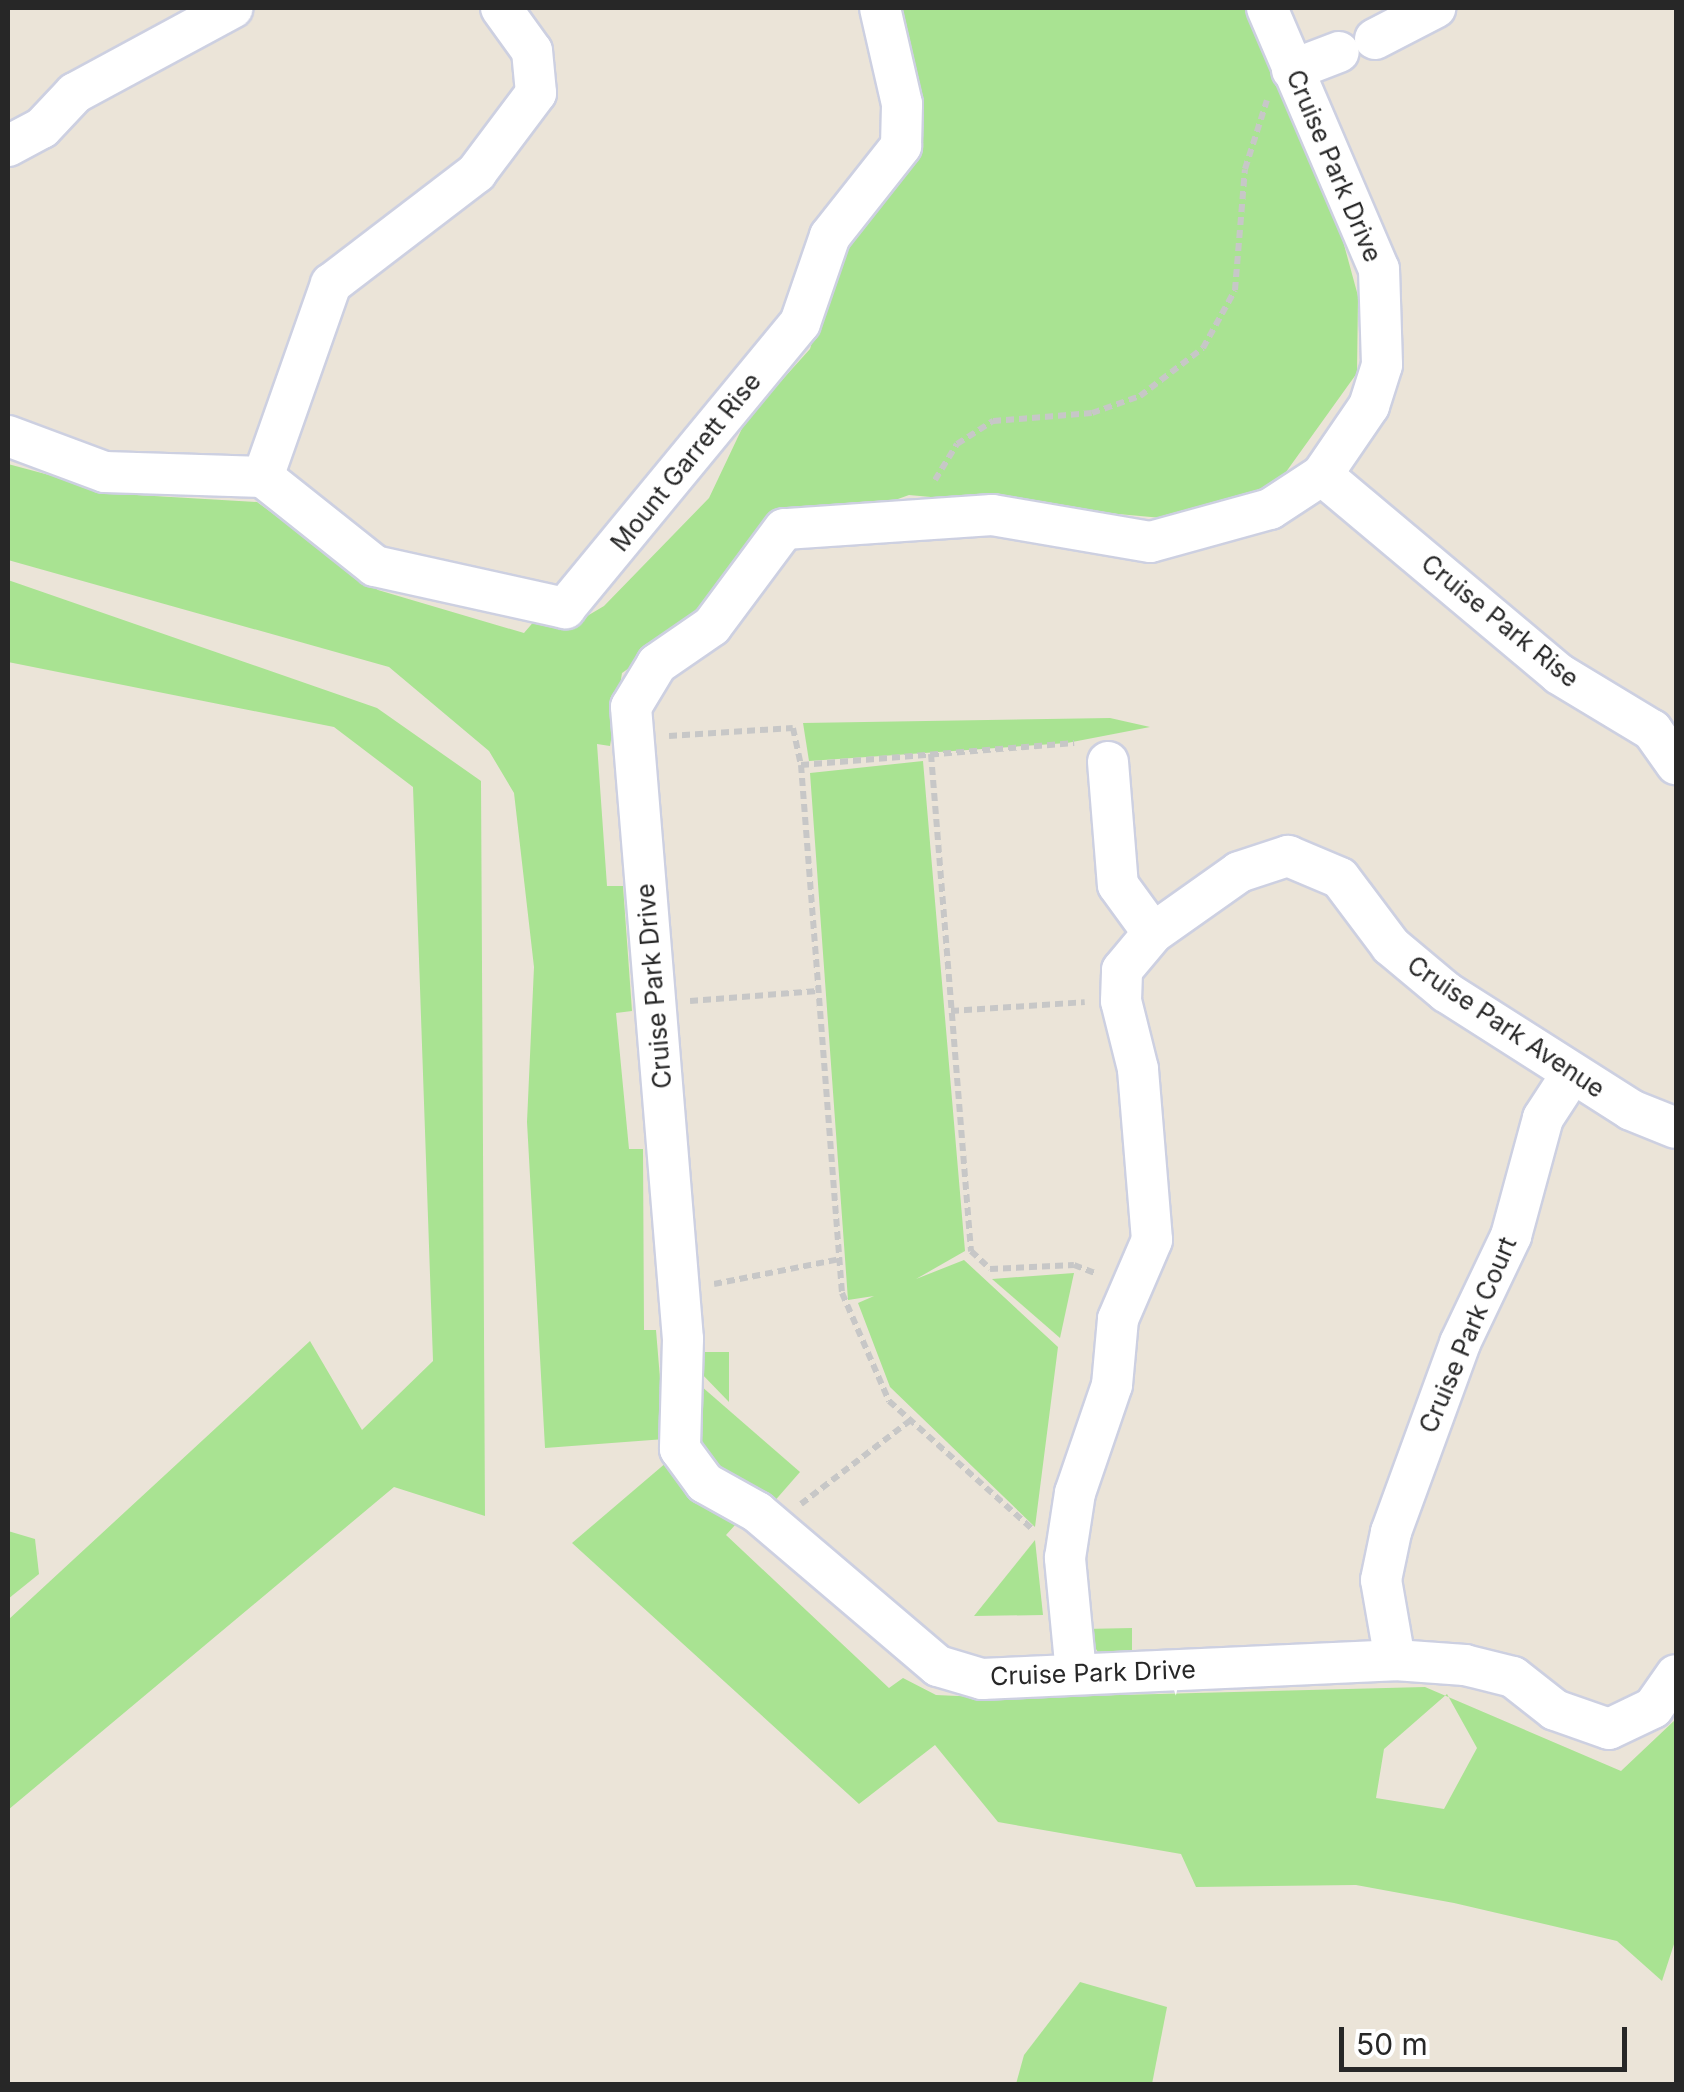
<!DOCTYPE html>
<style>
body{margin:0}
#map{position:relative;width:1684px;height:2092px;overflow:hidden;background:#ebe4d8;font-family:Inter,sans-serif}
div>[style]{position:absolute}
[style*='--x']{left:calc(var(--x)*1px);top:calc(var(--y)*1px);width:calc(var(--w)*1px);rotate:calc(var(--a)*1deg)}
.green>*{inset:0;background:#a9e392}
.path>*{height:6px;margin-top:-3px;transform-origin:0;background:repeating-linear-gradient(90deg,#c7c7c7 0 8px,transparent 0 13px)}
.roads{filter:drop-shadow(2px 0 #cdd0e1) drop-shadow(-2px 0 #cdd0e1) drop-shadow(0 2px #cdd0e1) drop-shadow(0 -2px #cdd0e1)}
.minor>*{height:40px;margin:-20px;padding:0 20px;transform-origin:20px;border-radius:20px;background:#fff}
span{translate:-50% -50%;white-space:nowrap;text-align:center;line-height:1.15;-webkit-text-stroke:10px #fff;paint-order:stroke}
.street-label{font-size:25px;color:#272727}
.frame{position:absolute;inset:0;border:10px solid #272727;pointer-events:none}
.scale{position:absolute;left:1339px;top:2027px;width:288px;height:45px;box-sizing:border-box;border:5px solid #272727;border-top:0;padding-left:12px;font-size:30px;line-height:35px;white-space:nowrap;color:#272727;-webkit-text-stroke:8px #fff;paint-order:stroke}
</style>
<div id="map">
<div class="green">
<i style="clip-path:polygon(891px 8px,1251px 8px,1343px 241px,1358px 296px,1357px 373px,1286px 472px,1240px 508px,1173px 519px,909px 495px,873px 508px,767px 521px,744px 547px,724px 601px,622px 673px,610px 746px,597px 744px,607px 886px,623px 886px,632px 1011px,616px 1013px,629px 1149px,643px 1149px,644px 1330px,656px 1330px,665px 1439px,545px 1448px,527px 1122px,534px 967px,514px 793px,489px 751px,389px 667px,8px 560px,8px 464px,120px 494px,257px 502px,378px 590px,524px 633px,536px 619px,577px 622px,604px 606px,709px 498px,746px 420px,810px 349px,838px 258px,918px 143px)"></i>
<i style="clip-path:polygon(8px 580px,377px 708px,481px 781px,485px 1516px,394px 1487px,8px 1810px,8px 1620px,310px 1341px,362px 1430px,433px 1361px,413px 787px,334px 727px,8px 662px)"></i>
<i style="clip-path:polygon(1110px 718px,1150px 727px,1067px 743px,809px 761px,803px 723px)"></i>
<i style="clip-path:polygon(923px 761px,965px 1251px,916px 1279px,964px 1260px,1058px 1347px,1035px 1527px,890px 1387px,858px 1303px,874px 1296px,848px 1300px,810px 773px)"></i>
<i style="clip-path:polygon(1074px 1273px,1060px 1338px,992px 1279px)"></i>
<i style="clip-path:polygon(697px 1352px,729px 1352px,729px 1402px,697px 1369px)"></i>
<i style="clip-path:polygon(693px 1379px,800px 1472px,765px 1512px,695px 1450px)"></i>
<i style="clip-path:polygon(evenodd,667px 1462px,701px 1505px,736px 1524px,726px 1535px,889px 1688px,903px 1678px,936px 1695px,1002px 1698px,1425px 1687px,1621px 1771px,1676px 1719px,1676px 1938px,1662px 1981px,1617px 1941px,1454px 1903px,1356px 1885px,1196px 1887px,1181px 1854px,998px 1822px,935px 1745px,859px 1804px,572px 1543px,667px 1462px,1447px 1694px,1477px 1748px,1444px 1809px,1376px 1798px,1384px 1749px,1447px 1694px)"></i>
<i style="clip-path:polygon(8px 1531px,35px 1539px,39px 1574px,8px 1599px)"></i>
<i style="clip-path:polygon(1035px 1540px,1043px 1615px,974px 1616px)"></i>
<i style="clip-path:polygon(1132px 1628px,1132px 1658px,1102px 1659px,1084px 1629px)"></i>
<i style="clip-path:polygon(1080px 1982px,1167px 2007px,1152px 2084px,1016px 2084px,1024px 2055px)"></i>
</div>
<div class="path">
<i style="--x:935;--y:480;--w:42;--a:-58.6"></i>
<i style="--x:957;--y:444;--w:43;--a:-32.6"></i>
<i style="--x:993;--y:421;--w:99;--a:-4.6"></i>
<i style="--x:1092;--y:413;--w:51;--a:-19.5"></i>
<i style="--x:1140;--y:396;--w:79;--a:-37.3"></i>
<i style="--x:1203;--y:348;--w:66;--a:-61.1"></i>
<i style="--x:1235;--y:290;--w:121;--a:-85.3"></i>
<i style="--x:1245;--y:169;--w:72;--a:-72.3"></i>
<i style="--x:669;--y:736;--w:124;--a:-3.7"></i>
<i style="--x:793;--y:728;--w:38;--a:78"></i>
<i style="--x:801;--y:765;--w:274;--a:-4.6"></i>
<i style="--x:931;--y:754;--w:499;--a:85.4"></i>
<i style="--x:971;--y:1251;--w:26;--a:43"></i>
<i style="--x:990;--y:1269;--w:84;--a:-2.7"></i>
<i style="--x:1074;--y:1265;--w:22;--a:21"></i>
<i style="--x:801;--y:765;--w:530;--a:85.56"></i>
<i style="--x:842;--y:1293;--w:118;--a:66.5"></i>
<i style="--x:889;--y:1401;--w:192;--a:41.8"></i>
<i style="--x:690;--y:1001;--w:128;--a:-4.5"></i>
<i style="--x:951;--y:1011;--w:134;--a:-3.8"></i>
<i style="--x:714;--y:1284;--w:128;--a:-11.2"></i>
<i style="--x:801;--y:1504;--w:138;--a:-37.4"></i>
</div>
<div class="roads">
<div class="minor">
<i style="--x:1267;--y:8;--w:284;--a:66.8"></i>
<i style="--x:1379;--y:269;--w:96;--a:88.2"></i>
<i style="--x:1382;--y:365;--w:43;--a:107.6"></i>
<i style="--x:1369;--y:406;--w:83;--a:124.3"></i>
<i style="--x:1322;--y:475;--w:62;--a:146.8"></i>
<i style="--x:1270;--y:509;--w:124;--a:164.6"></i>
<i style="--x:1150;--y:542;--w:160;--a:-170.3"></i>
<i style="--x:992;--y:515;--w:208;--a:176.1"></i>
<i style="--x:784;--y:529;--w:121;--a:126.6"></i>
<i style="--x:712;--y:626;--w:67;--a:145.4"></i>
<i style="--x:657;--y:664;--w:50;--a:121.2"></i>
<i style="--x:631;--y:707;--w:634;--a:85.3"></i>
<i style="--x:683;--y:1339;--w:110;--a:91.6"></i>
<i style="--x:680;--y:1449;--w:42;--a:53.7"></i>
<i style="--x:705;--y:1483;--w:60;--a:29.1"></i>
<i style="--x:757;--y:1512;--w:238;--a:40.4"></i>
<i style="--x:938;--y:1666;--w:46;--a:16.5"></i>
<i style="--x:982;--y:1679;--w:413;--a:-2.6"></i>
<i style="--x:1395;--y:1660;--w:70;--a:4.1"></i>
<i style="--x:1465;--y:1665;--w:49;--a:14"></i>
<i style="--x:1513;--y:1677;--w:53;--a:38.2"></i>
<i style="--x:1555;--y:1710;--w:57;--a:19.4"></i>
<i style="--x:1609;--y:1729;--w:49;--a:-25.5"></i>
<i style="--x:1653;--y:1708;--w:40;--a:-55.1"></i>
<i style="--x:1375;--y:39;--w:68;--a:-27.3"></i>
<i style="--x:1292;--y:70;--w:50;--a:-21"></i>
<i style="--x:8;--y:146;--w:38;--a:-28"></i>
<i style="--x:42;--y:128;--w:48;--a:-46.7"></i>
<i style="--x:75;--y:93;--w:179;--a:-28.4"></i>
<i style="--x:8;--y:436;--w:103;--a:20.4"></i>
<i style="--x:105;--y:472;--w:158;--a:1.8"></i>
<i style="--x:263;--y:477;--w:205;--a:-70.6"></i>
<i style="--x:331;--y:284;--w:183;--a:-37.4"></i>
<i style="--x:476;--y:173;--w:100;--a:-53.1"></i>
<i style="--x:536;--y:93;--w:42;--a:-95.4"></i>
<i style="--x:532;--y:51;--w:53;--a:-125.8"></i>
<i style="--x:1322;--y:475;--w:309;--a:40"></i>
<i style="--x:1559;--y:674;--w:109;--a:31.1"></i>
<i style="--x:1652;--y:730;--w:42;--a:54.8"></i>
<i style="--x:263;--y:477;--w:143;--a:38.5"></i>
<i style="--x:375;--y:566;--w:195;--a:12.5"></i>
<i style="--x:565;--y:608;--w:369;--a:-50.5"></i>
<i style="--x:800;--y:323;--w:92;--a:-71"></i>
<i style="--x:830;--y:236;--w:115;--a:-51.7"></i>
<i style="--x:901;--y:146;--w:42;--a:-88.6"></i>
<i style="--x:902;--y:104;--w:98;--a:-102.9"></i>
<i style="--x:1108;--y:762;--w:123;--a:85.4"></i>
<i style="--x:1118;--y:885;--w:59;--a:53.9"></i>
<i style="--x:1395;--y:1660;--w:81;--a:-99.9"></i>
<i style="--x:1381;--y:1580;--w:49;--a:-78.2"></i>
<i style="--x:1391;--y:1532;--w:201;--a:-69.9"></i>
<i style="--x:1460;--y:1343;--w:119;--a:-64.5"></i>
<i style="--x:1511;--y:1236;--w:122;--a:-74.8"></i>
<i style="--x:1543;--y:1118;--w:51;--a:-56.9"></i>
<i style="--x:1076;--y:1673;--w:116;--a:-95.5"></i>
<i style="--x:1065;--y:1558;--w:66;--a:-81.3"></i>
<i style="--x:1075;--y:1493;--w:114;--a:-71.1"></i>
<i style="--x:1112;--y:1385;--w:66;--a:-84.8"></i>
<i style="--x:1118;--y:1319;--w:86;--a:-66.7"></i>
<i style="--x:1152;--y:1240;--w:172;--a:-94.7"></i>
<i style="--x:1138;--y:1069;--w:70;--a:-104"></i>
<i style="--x:1121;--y:1001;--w:31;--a:-88"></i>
<i style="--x:1122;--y:970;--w:48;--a:-50"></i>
<i style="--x:1153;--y:933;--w:105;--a:-35.3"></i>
<i style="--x:1239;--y:872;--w:52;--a:-18.1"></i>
<i style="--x:1288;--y:856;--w:56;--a:22.9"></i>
<i style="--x:1340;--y:878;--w:85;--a:53.1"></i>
<i style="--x:1391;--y:946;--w:72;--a:39.9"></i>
<i style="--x:1446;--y:992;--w:219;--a:32.5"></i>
<i style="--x:1631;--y:1110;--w:48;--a:21.8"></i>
</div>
</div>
<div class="street-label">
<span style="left:1334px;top:166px;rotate:67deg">Cruise Park Drive</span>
<span style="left:686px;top:462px;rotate:-51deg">Mount Garrett Rise</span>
<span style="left:1500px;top:621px;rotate:39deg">Cruise Park Rise</span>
<span style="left:654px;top:986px;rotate:-95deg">Cruise Park Drive</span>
<span style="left:1506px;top:1027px;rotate:34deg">Cruise Park Avenue</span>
<span style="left:1468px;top:1335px;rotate:-67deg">Cruise Park Court</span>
<span style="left:1093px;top:1673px;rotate:-2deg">Cruise Park Drive</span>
</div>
<div class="frame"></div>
<div class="scale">50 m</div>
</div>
